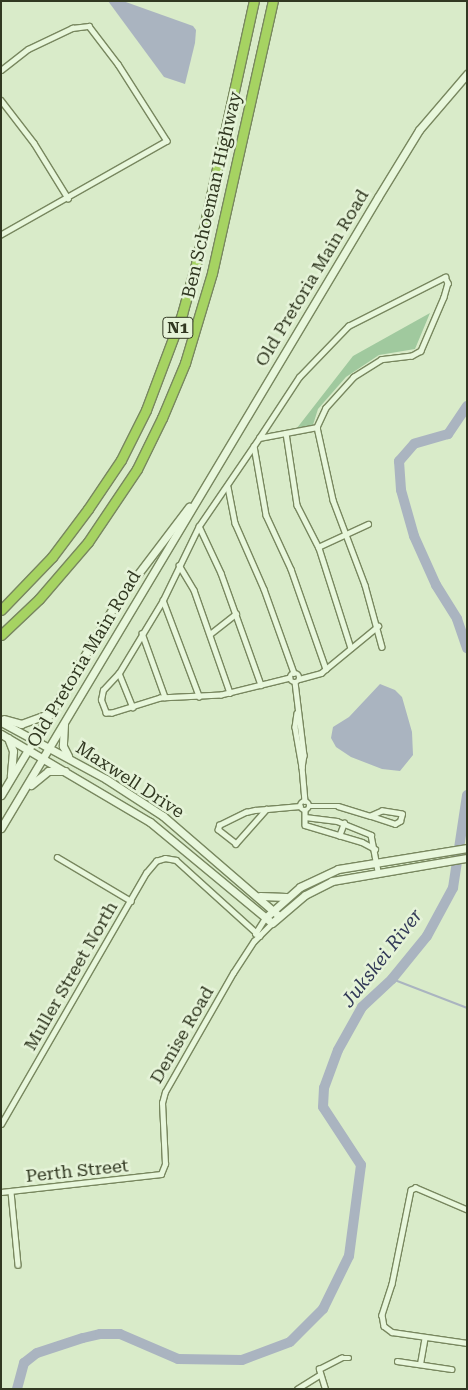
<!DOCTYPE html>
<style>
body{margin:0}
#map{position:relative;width:468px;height:1390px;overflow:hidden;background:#d9ebc9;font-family:"Roboto Serif",serif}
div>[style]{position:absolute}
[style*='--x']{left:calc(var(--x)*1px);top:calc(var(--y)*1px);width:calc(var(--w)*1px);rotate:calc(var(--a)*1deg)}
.green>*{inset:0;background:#a0c99e}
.water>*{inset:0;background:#aab4c0}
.stream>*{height:2px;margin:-1px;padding:0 1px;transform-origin:1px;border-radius:1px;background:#aab4c0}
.river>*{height:10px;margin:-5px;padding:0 5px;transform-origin:5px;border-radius:5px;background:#aab4c0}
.roads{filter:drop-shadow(1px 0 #78875f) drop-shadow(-1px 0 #78875f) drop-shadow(0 1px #78875f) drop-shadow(0 -1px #78875f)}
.street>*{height:4.5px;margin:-2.25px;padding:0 2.25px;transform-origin:2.25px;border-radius:2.25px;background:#e8f7dc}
.street>.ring{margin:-2.25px;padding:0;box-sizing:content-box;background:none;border:4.5px solid #e8f7dc;border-radius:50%}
.secondary>*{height:7px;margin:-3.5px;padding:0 3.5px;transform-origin:3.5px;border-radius:3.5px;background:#e8f7dc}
.highway>*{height:9px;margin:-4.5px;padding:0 4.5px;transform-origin:4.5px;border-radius:4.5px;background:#a6d362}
span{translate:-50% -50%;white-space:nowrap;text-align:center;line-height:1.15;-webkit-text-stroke:5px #e5f3d8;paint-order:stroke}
.shield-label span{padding:1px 4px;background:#e5f3d8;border:1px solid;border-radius:4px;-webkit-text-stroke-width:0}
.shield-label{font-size:16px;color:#313821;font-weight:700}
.street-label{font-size:18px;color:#313821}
.water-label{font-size:19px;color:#323a57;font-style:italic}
.frame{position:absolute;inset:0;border:2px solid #313821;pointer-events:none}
</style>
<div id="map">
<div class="green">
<i style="clip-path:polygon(430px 313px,415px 349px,379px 355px,346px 377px,318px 409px,313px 425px,297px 428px,353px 356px)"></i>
</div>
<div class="water">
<i style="clip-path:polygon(108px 1px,123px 1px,193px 26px,196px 30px,195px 43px,185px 84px,164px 77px)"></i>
<i style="clip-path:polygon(380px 684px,395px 690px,402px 697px,412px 732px,413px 755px,400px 771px,382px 769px,351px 757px,336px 747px,331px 738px,333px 727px,349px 717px)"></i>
</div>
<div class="stream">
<i style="--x:392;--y:979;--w:80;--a:21.1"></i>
</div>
<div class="river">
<i style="--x:467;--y:406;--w:34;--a:124"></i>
<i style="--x:448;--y:434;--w:35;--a:164"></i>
<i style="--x:414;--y:444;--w:23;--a:131"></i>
<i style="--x:399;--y:461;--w:29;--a:86"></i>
<i style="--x:401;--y:490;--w:48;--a:74.2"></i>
<i style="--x:414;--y:536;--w:54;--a:65.8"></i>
<i style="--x:436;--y:585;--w:40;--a:58"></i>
<i style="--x:457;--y:619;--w:31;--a:71"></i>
<i style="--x:17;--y:1389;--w:27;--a:-75"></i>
<i style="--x:24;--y:1363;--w:16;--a:-38"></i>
<i style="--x:37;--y:1353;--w:48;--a:-18.1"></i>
<i style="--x:83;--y:1338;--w:17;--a:-13"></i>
<i style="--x:100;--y:1334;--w:20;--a:0"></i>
<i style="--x:120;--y:1334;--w:63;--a:23.3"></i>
<i style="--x:178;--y:1359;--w:64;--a:0.9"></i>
<i style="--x:242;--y:1360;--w:51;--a:-20.6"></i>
<i style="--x:290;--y:1342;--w:47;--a:-45"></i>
<i style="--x:323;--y:1309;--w:59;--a:-63.9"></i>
<i style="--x:349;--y:1256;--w:92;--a:-82.5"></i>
<i style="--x:361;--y:1165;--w:69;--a:-123.2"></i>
<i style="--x:323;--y:1107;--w:19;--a:-87"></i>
<i style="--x:324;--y:1088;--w:40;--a:-69.8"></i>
<i style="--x:338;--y:1050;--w:49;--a:-60.8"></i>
<i style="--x:362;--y:1007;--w:41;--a:-43"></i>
<i style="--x:392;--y:979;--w:55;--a:-50.9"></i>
<i style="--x:427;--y:936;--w:55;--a:-61.6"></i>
<i style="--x:453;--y:888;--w:94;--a:-81.4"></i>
</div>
<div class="roads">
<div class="street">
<i style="--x:1;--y:70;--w:34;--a:-38"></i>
<i style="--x:28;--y:49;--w:49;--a:-25.5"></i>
<i style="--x:72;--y:28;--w:17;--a:-7"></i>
<i style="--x:89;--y:26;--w:48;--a:52.7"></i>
<i style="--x:118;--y:64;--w:91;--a:57.5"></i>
<i style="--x:167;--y:141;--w:191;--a:150.5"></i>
<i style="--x:1;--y:100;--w:54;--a:52.5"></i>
<i style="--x:34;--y:143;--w:65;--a:58.3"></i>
<i style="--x:286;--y:433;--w:73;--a:81.3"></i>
<i style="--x:297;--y:505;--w:48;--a:62.9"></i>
<i style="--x:319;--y:548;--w:105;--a:72.3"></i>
<i style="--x:259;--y:438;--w:73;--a:-56.7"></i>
<i style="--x:299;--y:377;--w:71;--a:-46.1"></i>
<i style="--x:348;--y:326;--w:109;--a:-26.8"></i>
<i style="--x:445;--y:277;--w:7;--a:63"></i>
<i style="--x:448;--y:283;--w:15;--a:106"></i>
<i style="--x:444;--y:297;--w:59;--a:113.1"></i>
<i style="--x:421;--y:351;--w:10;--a:151"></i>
<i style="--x:412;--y:356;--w:31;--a:173"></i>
<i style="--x:381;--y:360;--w:32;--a:148"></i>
<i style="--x:354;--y:377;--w:42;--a:132.1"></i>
<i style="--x:326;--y:408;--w:21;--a:115"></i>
<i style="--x:317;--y:427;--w:75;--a:77.6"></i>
<i style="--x:333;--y:500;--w:91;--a:69.4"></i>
<i style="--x:365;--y:585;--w:64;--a:74.7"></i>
<i style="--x:254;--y:446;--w:70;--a:80.1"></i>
<i style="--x:266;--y:515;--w:60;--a:65.2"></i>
<i style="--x:291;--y:569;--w:106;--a:70.7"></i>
<i style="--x:228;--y:487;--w:37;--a:79"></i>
<i style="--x:235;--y:523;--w:72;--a:66.3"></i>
<i style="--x:264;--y:589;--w:89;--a:70.3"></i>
<i style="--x:199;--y:526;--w:52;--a:64.9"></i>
<i style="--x:221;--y:573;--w:119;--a:70.3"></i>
<i style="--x:318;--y:547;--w:55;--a:-24.7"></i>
<i style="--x:179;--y:565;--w:29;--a:59"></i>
<i style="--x:194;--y:590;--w:109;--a:70.7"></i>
<i style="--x:163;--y:600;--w:103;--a:69.4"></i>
<i style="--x:142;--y:633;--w:68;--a:70.2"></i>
<i style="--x:210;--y:634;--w:33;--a:-38"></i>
<i style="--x:119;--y:673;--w:37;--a:68"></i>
<i class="ring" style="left:290.5px;top:673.5px;width:4.5px;height:4.5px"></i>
<i style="--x:290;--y:678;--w:71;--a:166.2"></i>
<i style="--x:221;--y:695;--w:61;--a:177.2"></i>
<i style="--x:160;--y:698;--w:50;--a:162.6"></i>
<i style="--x:112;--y:713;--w:6;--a:180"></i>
<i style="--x:106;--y:713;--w:14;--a:-111"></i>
<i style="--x:101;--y:700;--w:10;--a:-79"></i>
<i style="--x:103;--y:690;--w:23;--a:-47"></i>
<i style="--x:119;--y:673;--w:85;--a:-58.9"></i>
<i style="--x:163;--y:600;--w:82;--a:-64.1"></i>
<i style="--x:199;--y:526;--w:107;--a:-55.7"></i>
<i style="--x:259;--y:438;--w:59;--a:-10.7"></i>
<i style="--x:299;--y:679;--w:23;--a:-15"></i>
<i style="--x:321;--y:673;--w:74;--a:-39.5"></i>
<i style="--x:295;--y:682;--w:74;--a:83"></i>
<i style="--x:304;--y:755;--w:12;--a:99"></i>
<i style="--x:302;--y:767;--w:34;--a:85"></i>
<i style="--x:297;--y:713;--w:14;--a:98"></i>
<i style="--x:295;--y:727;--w:41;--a:80.1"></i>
<i class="ring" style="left:300px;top:801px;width:5.5px;height:5.5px"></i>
<i style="--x:310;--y:806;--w:28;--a:0"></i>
<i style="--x:338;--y:806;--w:34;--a:17"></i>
<i style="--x:371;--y:816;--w:25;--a:18"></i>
<i style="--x:395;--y:824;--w:6;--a:-31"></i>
<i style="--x:400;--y:821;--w:7;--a:-74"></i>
<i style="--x:402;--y:814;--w:20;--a:-171"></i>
<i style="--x:382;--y:811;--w:12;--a:156"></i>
<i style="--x:267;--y:809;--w:47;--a:131.5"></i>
<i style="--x:236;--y:844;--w:23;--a:-142"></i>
<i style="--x:218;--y:830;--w:5;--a:-79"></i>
<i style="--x:219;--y:825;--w:30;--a:-26"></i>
<i style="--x:246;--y:812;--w:9;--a:-13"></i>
<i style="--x:255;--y:810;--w:12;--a:-5"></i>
<i style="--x:267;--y:809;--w:33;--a:-5"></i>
<i style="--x:305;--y:811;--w:14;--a:90"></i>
<i style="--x:305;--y:825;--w:59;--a:16.6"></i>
<i style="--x:362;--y:842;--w:15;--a:28"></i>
<i style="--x:305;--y:817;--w:32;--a:7"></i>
<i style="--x:337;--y:821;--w:37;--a:22"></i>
<i style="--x:371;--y:835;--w:37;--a:79"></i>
<i style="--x:339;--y:836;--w:14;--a:-69"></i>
<i style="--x:57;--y:857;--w:86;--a:30.7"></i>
<i style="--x:255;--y:934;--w:19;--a:-58"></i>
<i style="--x:1;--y:1124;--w:290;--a:-60"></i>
<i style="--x:146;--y:873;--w:16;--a:-50"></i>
<i style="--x:156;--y:861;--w:9;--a:-18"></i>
<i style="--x:165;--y:858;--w:11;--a:10"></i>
<i style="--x:176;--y:860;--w:113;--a:42.1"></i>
<i style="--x:1;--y:1192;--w:161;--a:-6.4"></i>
<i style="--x:161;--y:1174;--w:11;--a:-68"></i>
<i style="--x:165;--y:1164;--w:61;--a:-92.8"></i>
<i style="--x:162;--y:1103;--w:11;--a:-75"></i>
<i style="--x:165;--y:1092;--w:137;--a:-60.3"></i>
<i style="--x:233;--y:973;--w:38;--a:-57"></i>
<i style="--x:254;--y:941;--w:25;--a:-45"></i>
<i style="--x:11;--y:1192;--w:73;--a:84.5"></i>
<i style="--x:467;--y:1210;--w:56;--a:-156.7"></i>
<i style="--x:416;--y:1188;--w:5;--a:158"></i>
<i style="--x:411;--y:1190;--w:96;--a:101.4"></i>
<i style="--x:392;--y:1284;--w:33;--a:108"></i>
<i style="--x:382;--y:1315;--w:11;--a:80"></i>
<i style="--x:384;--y:1326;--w:10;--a:37"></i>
<i style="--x:392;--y:1332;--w:76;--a:8.3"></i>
<i style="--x:397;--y:1361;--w:55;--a:8.4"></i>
<i style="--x:420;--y:1364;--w:27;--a:-80"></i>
<i style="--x:297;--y:1389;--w:26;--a:-32"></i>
<i style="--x:325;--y:1389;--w:21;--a:-107"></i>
<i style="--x:319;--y:1369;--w:25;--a:-27"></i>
<i style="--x:341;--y:1358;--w:8;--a:0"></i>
</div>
<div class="secondary">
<i style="--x:4;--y:719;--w:18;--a:16"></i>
<i style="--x:21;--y:724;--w:29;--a:-20"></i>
<i style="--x:1;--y:722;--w:119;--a:28.5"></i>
<i style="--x:106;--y:779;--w:68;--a:33"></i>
<i style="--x:163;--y:816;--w:153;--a:40.8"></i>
<i style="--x:64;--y:724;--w:22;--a:93"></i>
<i style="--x:63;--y:746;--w:11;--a:63"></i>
<i style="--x:1;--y:734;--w:173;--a:30.6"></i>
<i style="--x:150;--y:822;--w:158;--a:39.6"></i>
<i style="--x:272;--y:923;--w:43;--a:-40.3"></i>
<i style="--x:305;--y:895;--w:30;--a:-27"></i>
<i style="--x:332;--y:881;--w:137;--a:-9.7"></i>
<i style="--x:8;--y:738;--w:14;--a:69"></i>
<i style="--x:13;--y:751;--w:25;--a:95"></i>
<i style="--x:31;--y:785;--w:22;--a:-39"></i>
<i style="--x:48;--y:771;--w:17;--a:0"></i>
<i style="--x:1;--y:795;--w:224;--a:-59.1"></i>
<i style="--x:116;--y:603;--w:121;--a:-52.8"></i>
<i style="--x:1;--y:828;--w:735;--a:-59.14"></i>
<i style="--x:378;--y:197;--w:79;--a:-58.5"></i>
<i style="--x:419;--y:130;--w:74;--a:-49.4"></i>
<i style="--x:260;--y:896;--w:26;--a:2"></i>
<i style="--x:265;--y:918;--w:47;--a:-41.5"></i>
<i style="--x:300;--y:887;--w:42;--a:-25.3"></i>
<i style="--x:338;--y:869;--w:131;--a:-9.2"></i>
</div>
<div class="highway">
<i style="--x:1;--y:610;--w:74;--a:-46.1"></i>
<i style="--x:52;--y:557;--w:60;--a:-53.1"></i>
<i style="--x:88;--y:509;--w:59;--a:-56"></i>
<i style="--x:121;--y:460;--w:56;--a:-63.4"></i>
<i style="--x:146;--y:410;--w:103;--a:-69.4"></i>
<i style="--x:182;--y:314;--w:52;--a:-74.4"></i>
<i style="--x:196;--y:264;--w:269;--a:-77.6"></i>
<i style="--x:1;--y:635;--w:52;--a:-43.5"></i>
<i style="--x:39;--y:599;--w:75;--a:-49.3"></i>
<i style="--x:88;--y:542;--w:88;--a:-56.1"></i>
<i style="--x:137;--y:469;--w:57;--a:-63.9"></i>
<i style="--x:162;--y:418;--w:60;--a:-67.3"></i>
<i style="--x:185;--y:363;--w:94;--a:-73.3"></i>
<i style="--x:212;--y:273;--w:279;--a:-77.4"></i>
</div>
</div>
<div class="shield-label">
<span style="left:178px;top:328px">N1</span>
</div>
<div class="street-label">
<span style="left:212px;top:195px;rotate:-77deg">Ben Schoeman Highway</span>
<span style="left:312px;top:278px;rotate:-59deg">Old Pretoria Main Road</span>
<span style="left:84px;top:659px;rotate:-59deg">Old Pretoria Main Road</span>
<span style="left:130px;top:780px;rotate:33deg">Maxwell Drive</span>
<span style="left:71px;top:976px;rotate:-60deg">Muller Street North</span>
<span style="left:182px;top:1035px;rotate:-60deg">Denise Road</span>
<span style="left:77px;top:1171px;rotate:-6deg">Perth Street</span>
</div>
<div class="water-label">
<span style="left:382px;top:958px;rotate:-52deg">Jukskei River</span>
</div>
<div class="frame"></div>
</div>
